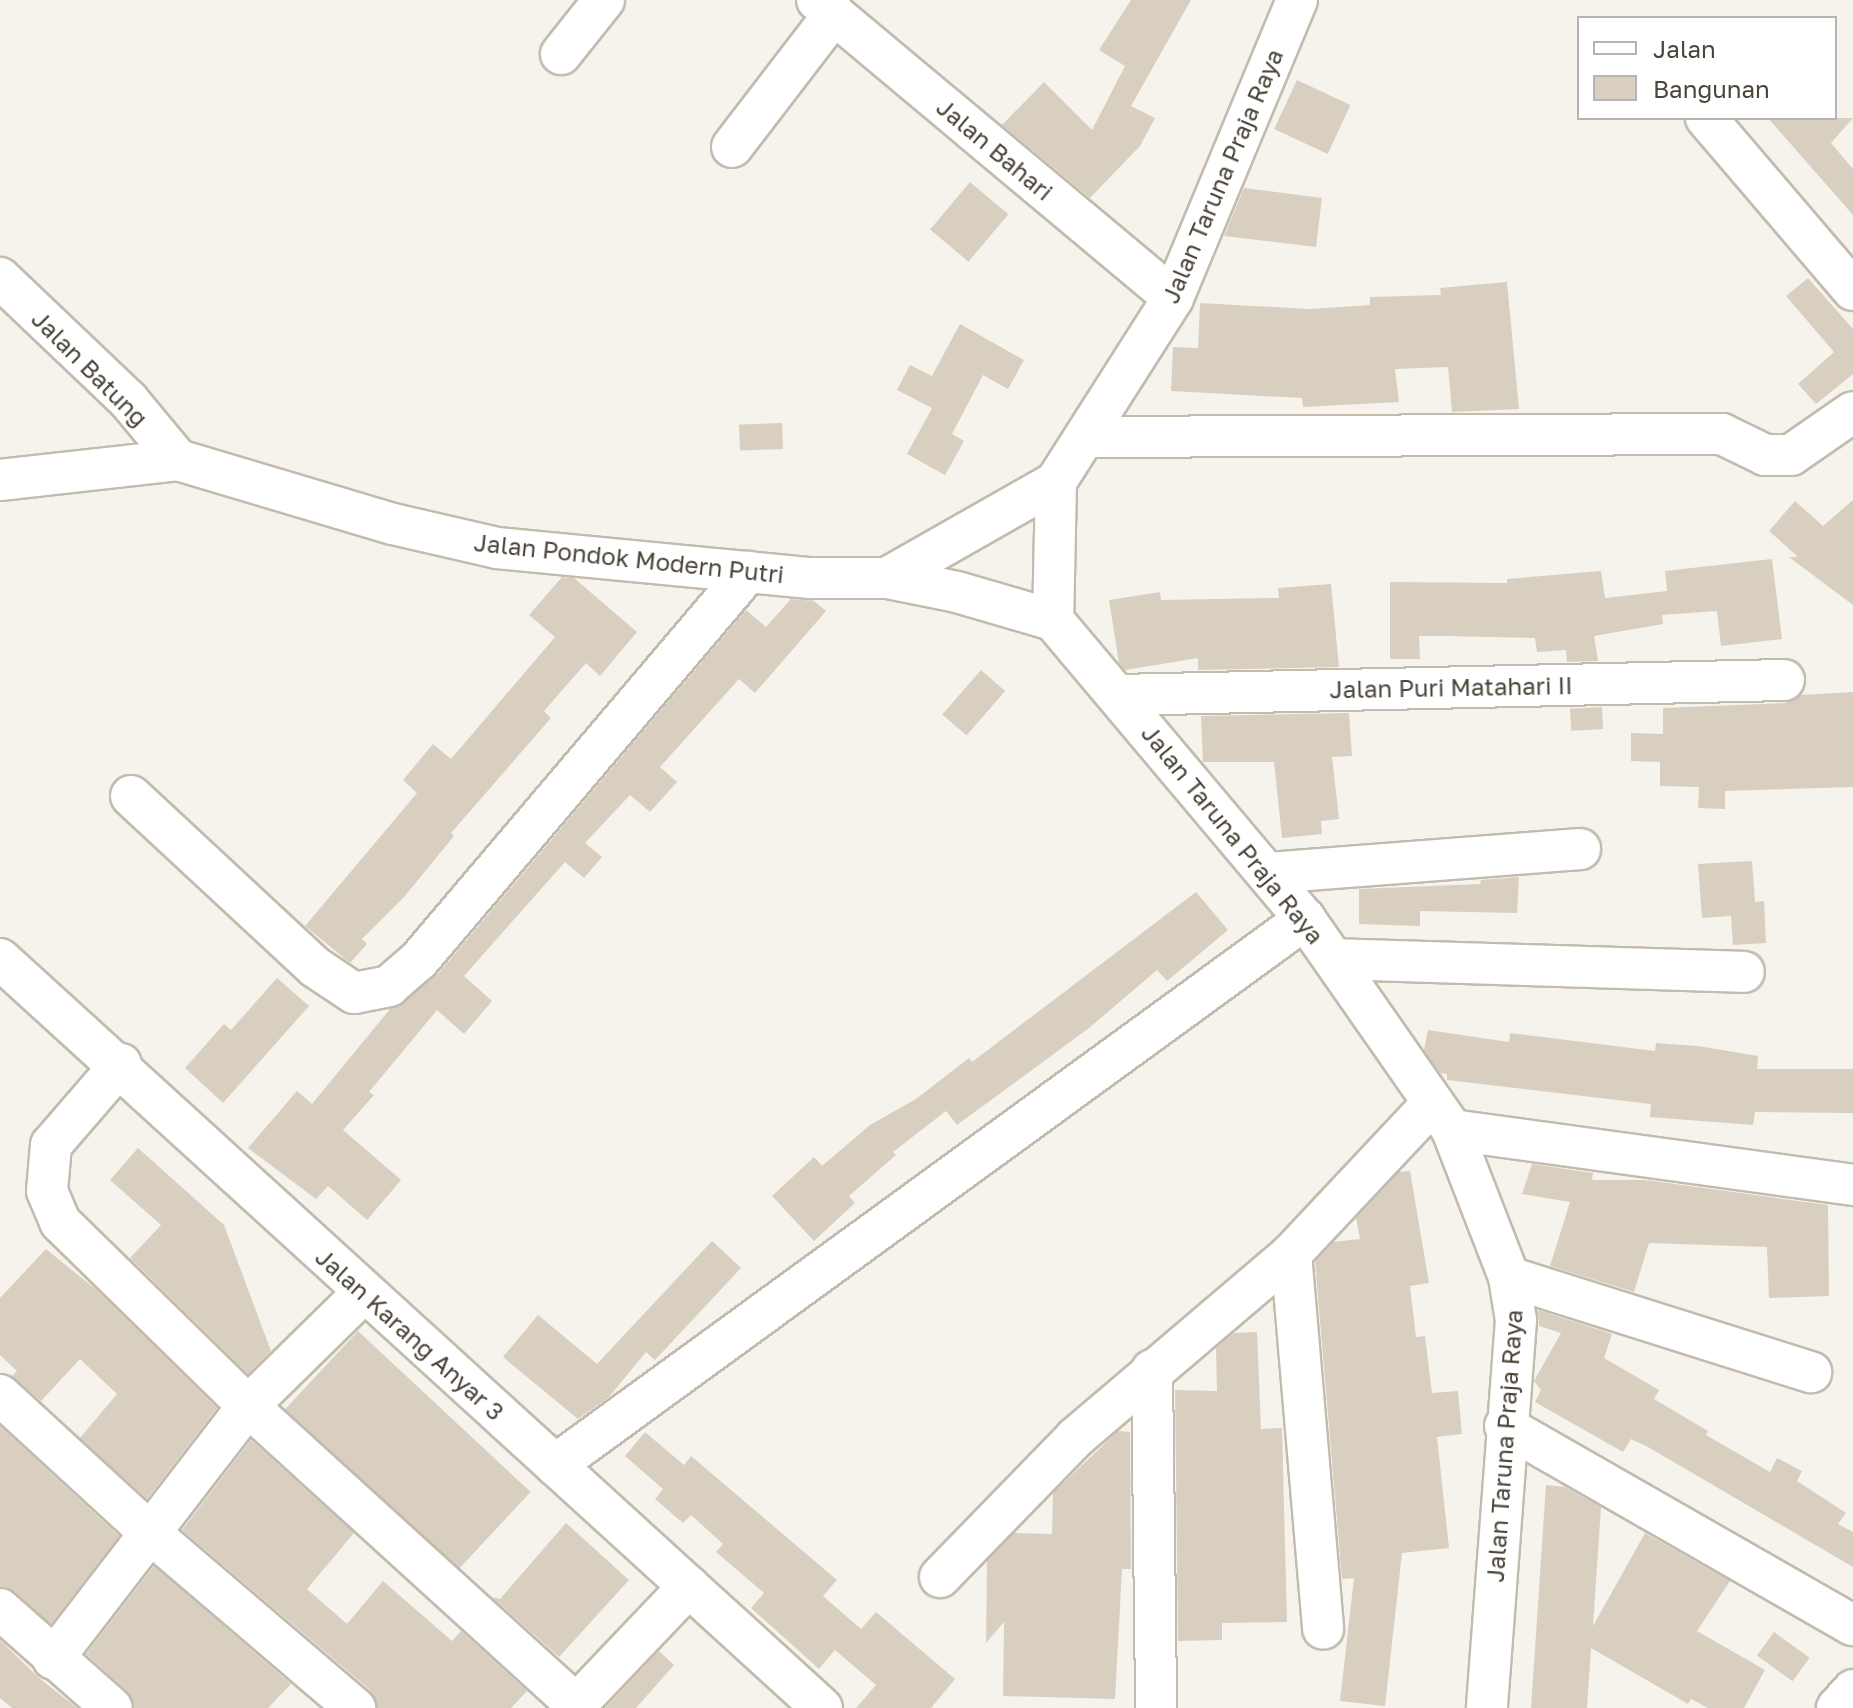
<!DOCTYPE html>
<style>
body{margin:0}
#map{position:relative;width:1853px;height:1708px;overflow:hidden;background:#f6f3ec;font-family:"Golos Text",sans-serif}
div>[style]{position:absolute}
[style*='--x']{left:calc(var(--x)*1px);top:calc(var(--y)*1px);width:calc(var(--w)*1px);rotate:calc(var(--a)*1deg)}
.building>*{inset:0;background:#d8cfc1;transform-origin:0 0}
.roads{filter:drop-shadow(2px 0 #c2bbae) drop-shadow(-2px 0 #c2bbae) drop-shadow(0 2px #c2bbae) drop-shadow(0 -2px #c2bbae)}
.minor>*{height:40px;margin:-20px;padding:0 20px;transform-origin:20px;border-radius:20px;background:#fff}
span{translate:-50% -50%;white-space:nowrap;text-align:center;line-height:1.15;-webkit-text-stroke:6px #fff;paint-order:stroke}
.street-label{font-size:24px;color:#4b4439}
.legend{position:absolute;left:1577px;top:16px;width:260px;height:104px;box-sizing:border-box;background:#fff;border:2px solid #b7b4b0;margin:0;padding:10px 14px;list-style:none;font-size:24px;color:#4b4439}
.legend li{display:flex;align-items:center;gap:16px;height:40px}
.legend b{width:40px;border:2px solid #b7b4b0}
</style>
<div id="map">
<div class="building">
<i style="clip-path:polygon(1131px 0,1191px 0,1131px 106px,1155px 118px,1140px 146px,1090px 198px,1002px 125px,1044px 82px,1092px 130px,1125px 66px,1099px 50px)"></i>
<i style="left:1297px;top:80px;width:59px;height:54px;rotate:25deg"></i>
<i style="clip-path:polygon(1768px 118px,1853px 118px,1831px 143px,1853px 169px,1853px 215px)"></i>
<i style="left:970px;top:182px;width:50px;height:62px;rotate:40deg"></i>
<i style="clip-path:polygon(1244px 188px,1322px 198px,1316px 247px,1224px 236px)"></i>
<i style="clip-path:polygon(1808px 278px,1853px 329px,1853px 374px,1816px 404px,1798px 384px,1834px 352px,1786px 296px)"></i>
<i style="clip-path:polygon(1507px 282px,1519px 409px,1452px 412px,1448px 367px,1395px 369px,1399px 402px,1303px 407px,1302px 398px,1171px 391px,1173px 347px,1198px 348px,1200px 303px,1310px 309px,1370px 305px,1370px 297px,1441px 295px,1440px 288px)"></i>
<i style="clip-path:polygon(960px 324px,1024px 360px,1008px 389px,983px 375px,952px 434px,964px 441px,945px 475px,907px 454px,932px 408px,897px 390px,910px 365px,932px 376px)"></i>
<i style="left:782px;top:423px;width:26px;height:43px;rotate:88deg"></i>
<i style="clip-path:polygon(1853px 500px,1853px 605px,1789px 557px,1798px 557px,1769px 531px,1795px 501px,1823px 526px)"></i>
<i style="clip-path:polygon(1772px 559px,1782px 639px,1721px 646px,1717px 611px,1662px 615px,1663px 624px,1594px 636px,1598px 661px,1567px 662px,1566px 650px,1537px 652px,1535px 638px,1445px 636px,1419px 636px,1420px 659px,1390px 659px,1390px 582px,1507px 583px,1507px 579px,1601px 571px,1605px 598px,1667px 591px,1665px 571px)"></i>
<i style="clip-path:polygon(562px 577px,574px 578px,637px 632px,600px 676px,586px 663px,544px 711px,551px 718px,451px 833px,454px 836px,404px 897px,362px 939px,367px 944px,350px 963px,305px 926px,417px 793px,403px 780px,433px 744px,451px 759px,555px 637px,529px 615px)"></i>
<i style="clip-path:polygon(1331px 584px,1339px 667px,1198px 670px,1198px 658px,1125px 670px,1119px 663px,1109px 600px,1160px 592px,1161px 600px,1279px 598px,1278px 588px)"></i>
<i style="clip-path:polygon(791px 599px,814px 601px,826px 611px,755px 693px,739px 679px,660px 767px,677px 782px,650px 812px,630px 795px,585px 843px,602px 857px,584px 878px,565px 862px,464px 976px,492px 1001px,464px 1034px,437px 1010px,369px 1092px,374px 1095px,343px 1130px,401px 1180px,367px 1220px,328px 1186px,316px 1199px,248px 1148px,297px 1091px,312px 1104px,390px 1009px,437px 975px,746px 610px,766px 627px)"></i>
<i style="left:981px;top:670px;width:32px;height:59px;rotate:41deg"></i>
<i style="clip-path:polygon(1853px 692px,1853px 787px,1725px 791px,1725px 809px,1698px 808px,1699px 787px,1660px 786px,1660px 762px,1631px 761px,1631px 733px,1663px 734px,1663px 708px,1785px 703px,1801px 695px)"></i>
<i style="left:1602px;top:707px;width:22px;height:32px;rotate:87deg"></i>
<i style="clip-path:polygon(1349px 713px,1352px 756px,1332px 757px,1339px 819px,1321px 821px,1322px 834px,1282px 838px,1274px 762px,1203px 762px,1201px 716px)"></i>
<i style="clip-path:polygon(1752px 861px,1755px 902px,1764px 901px,1766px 943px,1733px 945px,1731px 916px,1702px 918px,1698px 864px)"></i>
<i style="clip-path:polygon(1519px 877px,1517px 913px,1420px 911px,1420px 926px,1359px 924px,1359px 889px,1480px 884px,1481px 880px)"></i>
<i style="clip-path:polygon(1196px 892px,1228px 930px,1167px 981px,1157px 970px,1089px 1028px,957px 1125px,946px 1111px,893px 1152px,896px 1155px,849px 1196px,855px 1203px,814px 1241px,772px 1196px,814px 1157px,822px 1166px,870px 1125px,916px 1099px,969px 1058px,972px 1062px)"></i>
<i style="clip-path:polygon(277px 978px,309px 1006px,223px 1103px,185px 1068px,224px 1024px,231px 1030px)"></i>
<i style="clip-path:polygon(1428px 1030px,1509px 1042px,1510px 1033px,1655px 1051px,1656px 1043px,1698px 1046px,1758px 1056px,1757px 1069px,1853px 1069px,1853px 1113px,1755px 1112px,1753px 1125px,1650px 1117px,1651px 1104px,1447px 1080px,1447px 1074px,1440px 1073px,1424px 1050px)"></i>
<i style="clip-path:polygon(138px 1148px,224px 1225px,271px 1351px,248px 1374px,130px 1258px,161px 1225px,110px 1180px)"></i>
<i style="clip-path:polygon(1532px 1164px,1593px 1173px,1592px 1180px,1646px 1180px,1828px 1205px,1829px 1296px,1769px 1298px,1767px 1247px,1649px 1243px,1634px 1292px,1550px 1266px,1570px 1202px,1522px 1194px)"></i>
<i style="clip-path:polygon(1410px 1171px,1429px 1283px,1410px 1286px,1416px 1337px,1425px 1336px,1432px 1393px,1458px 1391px,1462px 1434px,1437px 1437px,1449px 1548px,1402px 1553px,1385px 1706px,1340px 1701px,1354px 1578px,1342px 1579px,1315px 1262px,1333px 1242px,1360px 1239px,1356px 1218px,1399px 1172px)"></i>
<i style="clip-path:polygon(712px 1241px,741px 1268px,655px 1360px,646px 1352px,609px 1397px,578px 1419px,503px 1357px,538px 1315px,597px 1364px)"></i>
<i style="clip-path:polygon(46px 1249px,99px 1292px,217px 1408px,147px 1499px,80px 1438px,117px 1394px,80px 1359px,41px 1401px,12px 1376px,17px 1371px,0 1355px,0 1298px)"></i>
<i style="clip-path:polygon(1538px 1310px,1612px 1334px,1604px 1358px,1659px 1390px,1654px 1399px,1708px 1431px,1706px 1435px,1770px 1472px,1777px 1458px,1802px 1471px,1797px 1481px,1846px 1513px,1838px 1524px,1853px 1532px,1853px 1567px,1648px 1447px,1631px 1439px,1623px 1452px,1535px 1402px,1541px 1390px,1534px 1381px,1561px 1333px,1539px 1326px)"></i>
<i style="left:358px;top:1331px;width:236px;height:107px;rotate:43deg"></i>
<i style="clip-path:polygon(1257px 1332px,1261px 1429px,1282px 1428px,1287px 1622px,1222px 1623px,1222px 1640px,1178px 1641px,1175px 1390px,1217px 1391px,1216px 1348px,1234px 1333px)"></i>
<i style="clip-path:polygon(0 1426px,119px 1536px,51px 1624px,15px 1592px,0 1587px)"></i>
<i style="clip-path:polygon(1118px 1431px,1130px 1432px,1131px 1569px,1122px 1569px,1115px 1699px,1003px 1696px,1004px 1622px,986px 1643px,987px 1561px,1014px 1533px,1052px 1534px,1053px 1493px)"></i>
<i style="clip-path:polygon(645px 1432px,684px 1465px,691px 1456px,837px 1580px,823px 1596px,861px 1629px,876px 1612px,955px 1679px,931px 1708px,856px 1708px,876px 1685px,835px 1650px,819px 1669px,751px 1608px,764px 1593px,716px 1552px,723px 1544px,691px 1515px,683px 1523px,655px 1499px,663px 1489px,625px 1456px)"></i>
<i style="clip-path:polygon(251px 1440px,354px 1533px,307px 1589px,347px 1624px,383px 1581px,452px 1641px,461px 1631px,527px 1691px,511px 1708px,377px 1708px,370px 1690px,182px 1530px)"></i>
<i style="clip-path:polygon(1546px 1485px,1565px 1487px,1601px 1507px,1593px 1626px,1645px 1533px,1730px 1581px,1697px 1631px,1765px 1670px,1744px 1708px,1708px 1708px,1691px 1699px,1688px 1704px,1591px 1648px,1587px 1708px,1531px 1708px)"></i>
<i style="clip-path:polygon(566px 1523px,629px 1580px,559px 1657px,492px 1597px,500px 1599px)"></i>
<i style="clip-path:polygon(154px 1566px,291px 1684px,268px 1708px,134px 1708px,127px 1691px,86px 1654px)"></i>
<i style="left:1774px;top:1632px;width:44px;height:29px;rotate:36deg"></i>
<i style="clip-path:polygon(0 1640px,38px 1677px,77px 1708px,12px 1708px,0 1698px)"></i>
<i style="clip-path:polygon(659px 1651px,674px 1665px,636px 1708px,605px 1708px)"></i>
</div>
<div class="roads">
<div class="minor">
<i style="--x:817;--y:0;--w:464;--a:39.9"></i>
<i style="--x:1297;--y:0;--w:323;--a:112.6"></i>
<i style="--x:1173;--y:298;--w:218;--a:122.5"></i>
<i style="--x:1056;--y:482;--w:138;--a:91.2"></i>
<i style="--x:1053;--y:620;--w:391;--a:49.9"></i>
<i style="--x:1305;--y:919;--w:257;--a:55.1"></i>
<i style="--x:1452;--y:1130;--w:158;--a:68.8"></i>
<i style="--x:1509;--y:1277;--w:44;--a:80.8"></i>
<i style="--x:1516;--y:1320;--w:389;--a:94.3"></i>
<i style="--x:561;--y:54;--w:69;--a:-51.5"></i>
<i style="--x:1706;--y:118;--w:226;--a:49.5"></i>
<i style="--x:732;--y:147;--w:168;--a:-52.5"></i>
<i style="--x:0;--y:278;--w:178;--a:43.6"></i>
<i style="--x:129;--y:401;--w:77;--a:50.3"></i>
<i style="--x:1085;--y:437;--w:637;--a:-0.27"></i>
<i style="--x:1722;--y:434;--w:48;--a:26"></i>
<i style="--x:1765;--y:455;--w:26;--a:0"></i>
<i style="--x:1791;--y:455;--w:75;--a:-34.7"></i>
<i style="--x:0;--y:480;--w:179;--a:-6.4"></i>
<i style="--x:178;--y:460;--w:224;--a:16.6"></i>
<i style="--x:393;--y:524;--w:107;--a:13"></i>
<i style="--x:497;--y:548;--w:315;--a:5.5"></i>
<i style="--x:811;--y:578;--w:76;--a:0"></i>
<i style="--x:887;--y:578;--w:71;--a:11.3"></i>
<i style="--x:957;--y:592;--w:100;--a:16.3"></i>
<i style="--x:887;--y:578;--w:194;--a:-29.6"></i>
<i style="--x:1118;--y:695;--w:666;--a:-1.29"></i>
<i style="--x:131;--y:796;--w:251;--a:42.9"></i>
<i style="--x:315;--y:967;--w:47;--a:33.7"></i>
<i style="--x:354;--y:993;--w:36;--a:-11"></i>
<i style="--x:389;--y:986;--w:40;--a:-41"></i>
<i style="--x:419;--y:960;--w:509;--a:-49.7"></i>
<i style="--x:1269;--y:873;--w:312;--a:-4.4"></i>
<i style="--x:0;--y:959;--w:1112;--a:42.34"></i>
<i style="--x:1334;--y:959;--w:410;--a:1.8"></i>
<i style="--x:121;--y:1064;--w:107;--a:130.8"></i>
<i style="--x:51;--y:1145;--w:46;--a:95"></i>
<i style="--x:47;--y:1191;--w:34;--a:67"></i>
<i style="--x:60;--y:1222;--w:263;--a:44.4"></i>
<i style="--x:248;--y:1406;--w:443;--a:42.3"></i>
<i style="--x:1452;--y:1130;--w:405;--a:7.8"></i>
<i style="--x:1291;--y:1254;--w:376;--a:85.1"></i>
<i style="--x:1509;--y:1277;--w:317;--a:17.5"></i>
<i style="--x:1152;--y:1370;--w:338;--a:89.3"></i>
<i style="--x:0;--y:1395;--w:204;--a:42.6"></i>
<i style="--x:150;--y:1533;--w:270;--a:40.5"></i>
<i style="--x:1505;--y:1426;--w:401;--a:29.8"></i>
<i style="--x:555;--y:1465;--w:928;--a:-36.05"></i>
<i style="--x:940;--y:1577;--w:194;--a:-45.8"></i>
<i style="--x:1075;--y:1438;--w:284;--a:-40.4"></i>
<i style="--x:1291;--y:1254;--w:206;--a:-46.8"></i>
<i style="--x:0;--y:1609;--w:149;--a:41.5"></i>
<i style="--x:53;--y:1659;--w:319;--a:-52.4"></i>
<i style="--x:248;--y:1406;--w:161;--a:-44.5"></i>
<i style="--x:573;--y:1708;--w:168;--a:-46.4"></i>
<i style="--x:1837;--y:1708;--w:24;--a:-48"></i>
</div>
</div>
<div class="street-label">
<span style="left:995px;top:149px;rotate:40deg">Jalan Bahari</span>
<span style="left:1222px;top:176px;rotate:-67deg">Jalan Taruna Praja Raya</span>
<span style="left:90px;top:368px;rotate:45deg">Jalan Batung</span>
<span style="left:629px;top:558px;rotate:6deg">Jalan Pondok Modern Putri</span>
<span style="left:1451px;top:687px;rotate:-1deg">Jalan Puri Matahari II</span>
<span style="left:1233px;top:834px;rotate:51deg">Jalan Taruna Praja Raya</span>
<span style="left:410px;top:1334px;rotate:42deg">Jalan Karang Anyar 3</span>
<span style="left:1504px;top:1446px;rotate:-86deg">Jalan Taruna Praja Raya</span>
</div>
<ul class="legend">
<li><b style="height:10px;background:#fff"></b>Jalan</li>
<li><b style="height:22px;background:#d8cfc1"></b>Bangunan</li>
</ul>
</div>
